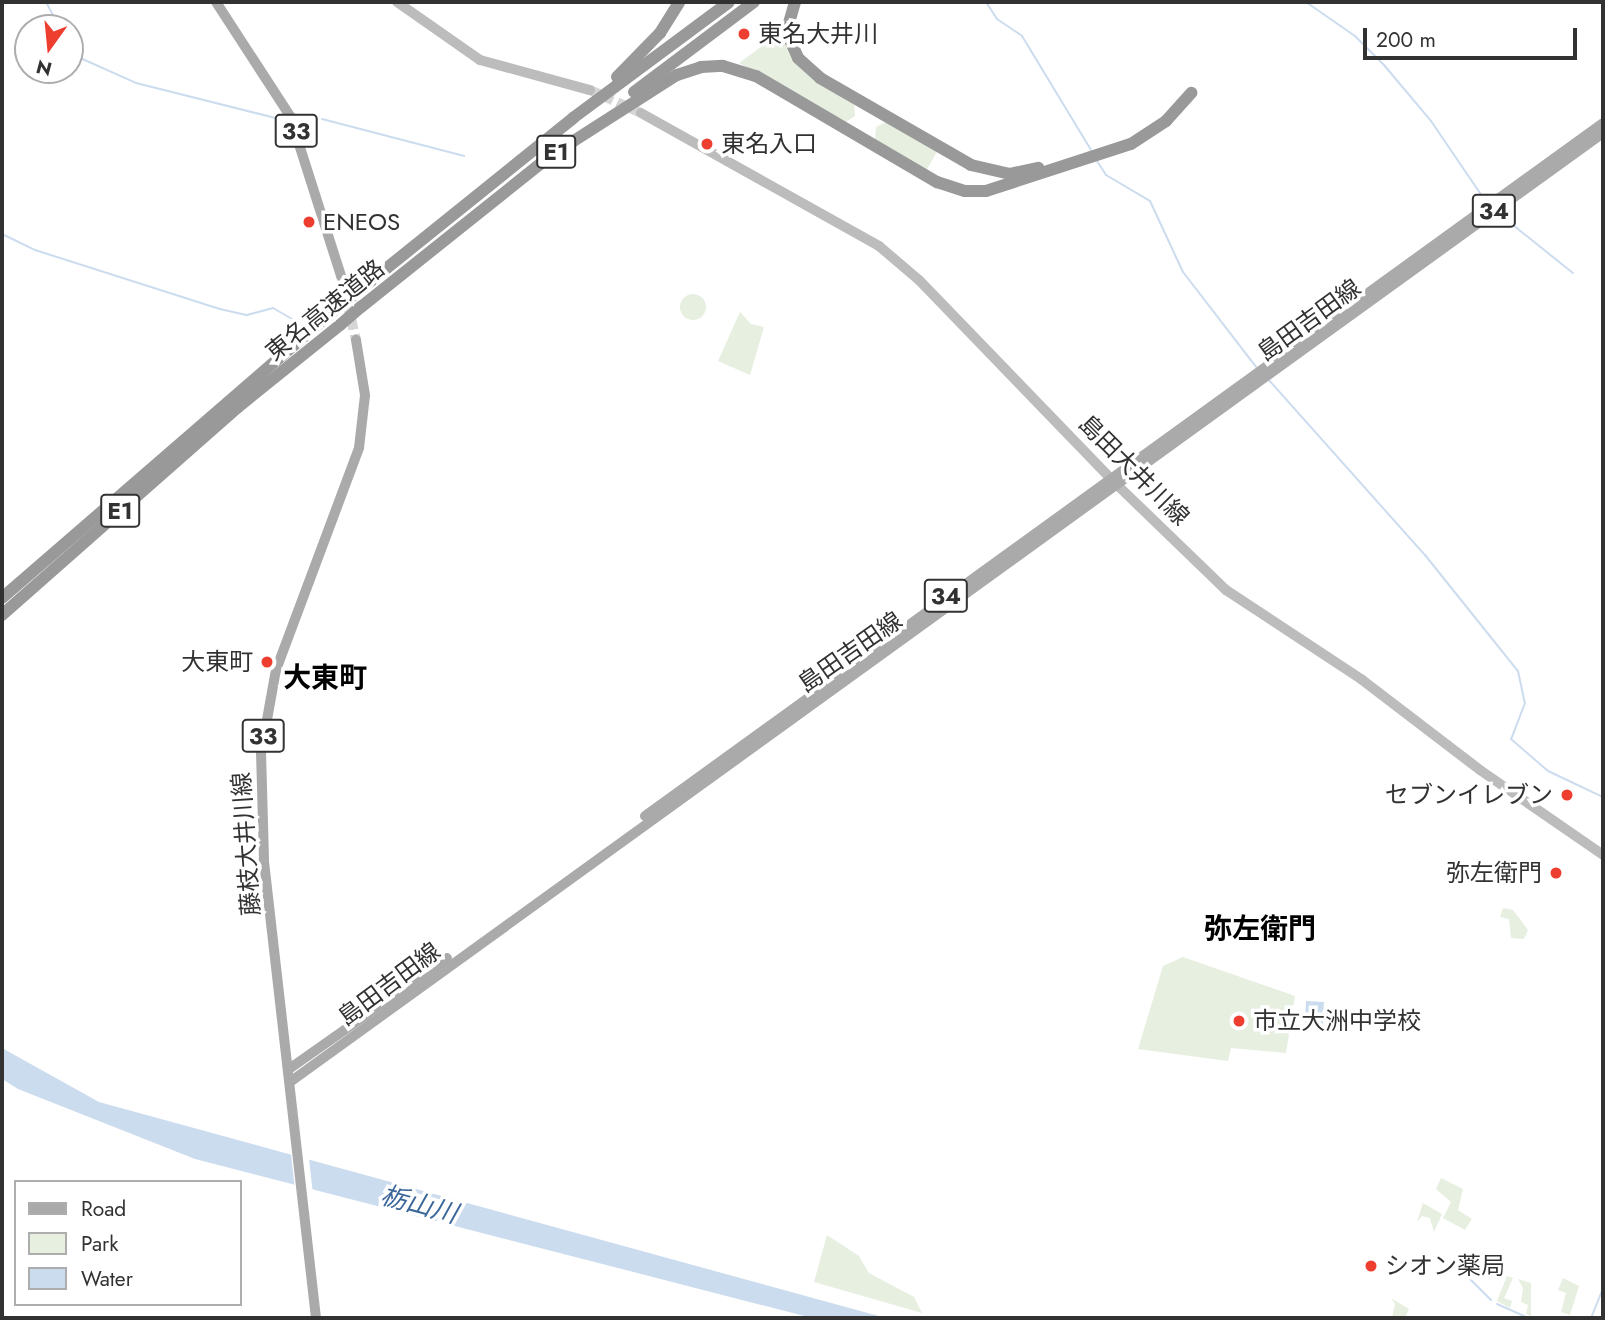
<!DOCTYPE html>
<meta charset="utf-8">
<style>
body{margin:0}
#map{position:relative;width:1605px;height:1320px;overflow:hidden;background:#fff;font-family:Jost,"Noto Sans JP",sans-serif}
div>[style]{position:absolute}
[style*='--x']{left:calc(var(--x)*1px);top:calc(var(--y)*1px);width:calc(var(--w)*1px);rotate:calc(var(--a)*1deg)}
.green>*{inset:0;background:#e6efe0}
.round{border-radius:50%}
.water>*{inset:0;background:#ccdcef;transform-origin:0 0}
.pier>*{inset:0;background:#fff}
.stream>*{height:2px;margin:-1px;padding:0 1px;transform-origin:1px;border-radius:1px;background:#ccdcef}
.secondary-tunnel>*{height:10px;margin-top:-5px;transform-origin:0;background:repeating-linear-gradient(90deg,#d6d6d6 0 10px,transparent 0 15px)}
.primary-tunnel>*{height:10px;margin-top:-5px;transform-origin:0;background:repeating-linear-gradient(90deg,#d6d6d6 0 10px,transparent 0 15px)}
.secondary>*{height:10px;margin:-5px;padding:0 5px;transform-origin:5px;border-radius:5px;background:#bcbcbc}
.primary>*{height:10px;margin:-5px;padding:0 5px;transform-origin:5px;border-radius:5px;background:#aaa}
.motorway>*{height:12px;margin:-6px;padding:0 6px;transform-origin:6px;border-radius:6px;background:#999}
.motorway-bridge>*{height:12px;margin:-6px;padding:0 6px;transform-origin:6px;border-radius:6px;background:#999}
.dots>*{width:19px;height:19px;translate:-50% -50%;box-sizing:border-box;border:4px solid #fff;border-radius:50%}
span{translate:-50% -50%;white-space:nowrap;text-align:center;line-height:1.15;-webkit-text-stroke:7px #fff;paint-order:stroke}
.shield-label span{padding:2px 5px;background:#fff;border:2px solid;border-radius:5px;-webkit-text-stroke-width:0}
.shield-label{font-size:23px;color:#323232;font-weight:700}
.poi-label{font-size:24px;color:#323232}
.left{translate:0 -50%;text-align:left}
.right{translate:-100% -50%;text-align:right}
.street-label{font-size:24px;color:#323232}
.water-label{font-size:26px;color:#3a669a;font-style:italic}
.quarter-label{font-size:28px;color:#000;font-weight:700}
.frame{position:absolute;inset:0;border:4px solid #323232;pointer-events:none}
.legend{position:absolute;left:14px;top:1180px;width:228px;height:126px;box-sizing:border-box;background:#fff;border:2px solid #adadad;margin:0;padding:9px 12px;list-style:none;font-size:21px;color:#323232}
.legend li{display:flex;align-items:center;gap:14px;height:35px}
.legend b{width:35px;border:2px solid #adadad}
.north{position:absolute;left:14px;top:14px;width:70px;height:70px;box-sizing:border-box;background:#fff;border:2px solid #adadad;border-radius:50%;rotate:195deg;font-size:19px;font-weight:700;line-height:28px;text-align:center;color:#323232}
.north::after{content:'';display:block;margin:auto;width:24px;height:32px;background:#ee3e2f;clip-path:polygon(50% 0,100% 100%,50% 72%,0 100%)}
.scale{position:absolute;left:1363px;top:28px;width:214px;height:32px;box-sizing:border-box;border:4px solid #323232;border-top:0;padding-left:9px;font-size:21px;line-height:24px;white-space:nowrap;color:#323232;-webkit-text-stroke:5px #fff;paint-order:stroke}
</style>
<div id="map">
<div class="green">
<i style="clip-path:polygon(783px 31px,792px 57px,854px 101px,855px 116px,846px 122px,739px 63px)"></i>
<i style="clip-path:polygon(888px 121px,938px 150px,926px 171px,875px 142px,876px 127px)"></i>
<i class="round" style="left:680px;top:294px;width:26px;height:26px"></i>
<i style="clip-path:polygon(740px 312px,751px 324px,764px 327px,750px 375px,718px 361px)"></i>
<i style="clip-path:polygon(1503px 908px,1513px 910px,1528px 930px,1524px 939px,1511px 938px,1509px 919px,1500px 917px)"></i>
<i style="clip-path:polygon(1183px 957px,1295px 996px,1286px 1053px,1231px 1048px,1228px 1061px,1138px 1049px,1163px 966px)"></i>
<i style="clip-path:polygon(1441px 1178px,1463px 1189px,1458px 1210px,1472px 1219px,1465px 1230px,1443px 1218px,1451px 1202px,1436px 1189px)"></i>
<i style="clip-path:polygon(1423px 1203px,1442px 1214px,1434px 1232px,1430px 1218px,1422px 1216px,1417px 1222px)"></i>
<i style="clip-path:polygon(827px 1235px,859px 1256px,869px 1273px,914px 1297px,922px 1313px,814px 1282px)"></i>
<i style="clip-path:polygon(1507px 1276px,1513px 1278px,1504px 1298px,1512px 1301px,1510px 1308px,1497px 1301px)"></i>
<i style="clip-path:polygon(1563px 1278px,1579px 1286px,1570px 1315px,1561px 1312px,1566px 1293px,1558px 1290px)"></i>
<i style="clip-path:polygon(1518px 1279px,1531px 1283px,1531px 1316px,1526px 1314px,1528px 1305px,1521px 1302px,1523px 1288px)"></i>
<i style="clip-path:polygon(1391px 1298px,1409px 1309px,1405px 1318px,1392px 1318px,1395px 1304px)"></i>
</div>
<div class="water">
<i style="left:1306px;top:1001px;width:18px;height:26px;rotate:3deg"></i>
<i style="clip-path:polygon(2px 1048px,99px 1102px,886px 1318px,812px 1318px,195px 1159px,18px 1089px,2px 1079px)"></i>
</div>
<div class="pier">
<i style="clip-path:polygon(291px 1154px,309px 1159px,313px 1194px,295px 1190px)"></i>
</div>
<div class="stream">
<i style="--x:46;--y:2;--w:30;--a:62"></i>
<i style="--x:986;--y:2;--w:20;--a:57"></i>
<i style="--x:997;--y:19;--w:30;--a:34"></i>
<i style="--x:1022;--y:36;--w:133;--a:58.8"></i>
<i style="--x:1306;--y:2;--w:60;--a:34.8"></i>
<i style="--x:1355;--y:36;--w:41;--a:45"></i>
<i style="--x:1384;--y:65;--w:73;--a:50"></i>
<i style="--x:1431;--y:121;--w:98;--a:55.8"></i>
<i style="--x:70;--y:45;--w:14;--a:56"></i>
<i style="--x:78;--y:57;--w:64;--a:24.1"></i>
<i style="--x:136;--y:83;--w:147;--a:14.1"></i>
<i style="--x:322;--y:119;--w:147;--a:14.6"></i>
<i style="--x:1097;--y:161;--w:17;--a:57"></i>
<i style="--x:1106;--y:175;--w:51;--a:30.6"></i>
<i style="--x:1150;--y:201;--w:78;--a:65.1"></i>
<i style="--x:1183;--y:272;--w:121;--a:52.4"></i>
<i style="--x:1498;--y:213;--w:96;--a:38.7"></i>
<i style="--x:2;--y:234;--w:37;--a:26"></i>
<i style="--x:35;--y:250;--w:194;--a:17.7"></i>
<i style="--x:220;--y:309;--w:28;--a:13"></i>
<i style="--x:247;--y:315;--w:27;--a:-15"></i>
<i style="--x:273;--y:308;--w:22;--a:30"></i>
<i style="--x:1268;--y:379;--w:236;--a:48.3"></i>
<i style="--x:1425;--y:555;--w:149;--a:51.3"></i>
<i style="--x:1518;--y:671;--w:33;--a:78"></i>
<i style="--x:1525;--y:703;--w:39;--a:111"></i>
<i style="--x:1511;--y:739;--w:49;--a:40.9"></i>
<i style="--x:1548;--y:771;--w:61;--a:25.3"></i>
<i style="--x:1450;--y:1267;--w:13;--a:18"></i>
<i style="--x:1462;--y:1271;--w:41;--a:45"></i>
<i style="--x:1497;--y:1304;--w:35;--a:24"></i>
<i style="--x:1591;--y:1318;--w:31;--a:-68"></i>
</div>
<div class="secondary-tunnel">
<i style="--x:590;--y:90;--w:56;--a:24.3"></i>
</div>
<div class="primary-tunnel">
<i style="--x:341;--y:276;--w:66;--a:76.8"></i>
</div>
<div class="secondary">
<i style="--x:397;--y:2;--w:101;--a:34.9"></i>
<i style="--x:480;--y:60;--w:114;--a:15.3"></i>
<i style="--x:641;--y:113;--w:273;--a:29.2"></i>
<i style="--x:879;--y:246;--w:52;--a:40.4"></i>
<i style="--x:919;--y:280;--w:277;--a:46"></i>
<i style="--x:1111;--y:479;--w:160;--a:44"></i>
<i style="--x:1226;--y:590;--w:162;--a:33.4"></i>
<i style="--x:1361;--y:679;--w:150;--a:37.4"></i>
<i style="--x:1480;--y:770;--w:150;--a:34.6"></i>
</div>
<div class="primary">
<i style="--x:216;--y:2;--w:136;--a:57"></i>
<i style="--x:290;--y:116;--w:168;--a:72.3"></i>
<i style="--x:645;--y:816;--w:1182;--a:-35.88"></i>
<i style="--x:289;--y:1069;--w:193;--a:-35.1"></i>
<i style="--x:290;--y:1082;--w:1620;--a:-35.86"></i>
<i style="--x:316;--y:1318;--w:462;--a:-96.5"></i>
<i style="--x:264;--y:859;--w:106;--a:-91.6"></i>
<i style="--x:261;--y:753;--w:84;--a:-79.8"></i>
<i style="--x:276;--y:670;--w:237;--a:-69.5"></i>
<i style="--x:359;--y:448;--w:53;--a:-83.5"></i>
<i style="--x:365;--y:395;--w:56;--a:-99.3"></i>
</div>
<div class="motorway">
<i style="--x:795;--y:2;--w:22;--a:106"></i>
<i style="--x:789;--y:23;--w:19;--a:84"></i>
<i style="--x:791;--y:42;--w:17;--a:66"></i>
<i style="--x:798;--y:58;--w:30;--a:42"></i>
<i style="--x:820;--y:78;--w:174;--a:29.9"></i>
<i style="--x:971;--y:165;--w:39;--a:13"></i>
<i style="--x:1009;--y:174;--w:30;--a:-12"></i>
<i style="--x:617;--y:77;--w:62;--a:-45.7"></i>
<i style="--x:660;--y:33;--w:36;--a:-58"></i>
<i style="--x:634;--y:92;--w:150;--a:-36.9"></i>
<i style="--x:547;--y:158;--w:154;--a:-32.6"></i>
<i style="--x:677;--y:75;--w:25;--a:-18"></i>
<i style="--x:701;--y:67;--w:22;--a:-3"></i>
<i style="--x:723;--y:66;--w:34;--a:17"></i>
<i style="--x:756;--y:76;--w:210;--a:30.4"></i>
<i style="--x:937;--y:182;--w:29;--a:18"></i>
<i style="--x:965;--y:191;--w:21;--a:0"></i>
<i style="--x:986;--y:191;--w:152;--a:-18"></i>
<i style="--x:1131;--y:144;--w:42;--a:-33.3"></i>
<i style="--x:1166;--y:121;--w:38;--a:-48"></i>
<i style="--x:352;--y:296;--w:284;--a:-38.8"></i>
<i style="--x:573;--y:118;--w:194;--a:-36.6"></i>
<i style="--x:361;--y:307;--w:246;--a:-38.6"></i>
<i style="--x:2;--y:598;--w:443;--a:-40.9"></i>
<i style="--x:2;--y:615;--w:315;--a:-41.4"></i>
<i style="--x:238;--y:407;--w:131;--a:-38.8"></i>
</div>
<div class="motorway-bridge">
<i style="--x:337;--y:308;--w:19;--a:-39"></i>
<i style="--x:340;--y:325;--w:28;--a:-41"></i>
</div>
<div class="dots">
<i style="left:744px;top:34px;background:#ee3e2f"></i>
<i style="left:707px;top:144px;background:#ee3e2f"></i>
<i style="left:309px;top:222px;background:#ee3e2f"></i>
<i style="left:267px;top:662px;background:#ee3e2f"></i>
<i style="left:1567px;top:795px;background:#ee3e2f"></i>
<i style="left:1556px;top:873px;background:#ee3e2f"></i>
<i style="left:1239px;top:1021px;background:#ee3e2f"></i>
<i style="left:1371px;top:1266px;background:#ee3e2f"></i>
</div>
<div class="shield-label">
<span style="left:296px;top:131px">33</span>
<span style="left:556px;top:152px">E1</span>
<span style="left:1494px;top:211px">34</span>
<span style="left:120px;top:511px">E1</span>
<span style="left:946px;top:596px">34</span>
<span style="left:263px;top:736px">33</span>
</div>
<div class="poi-label">
<span class="left" style="left:758px;top:34px">東名大井川</span>
<span class="left" style="left:721px;top:144px">東名入口</span>
<span class="left" style="left:323px;top:222px">ENEOS</span>
<span class="right" style="left:253px;top:662px">大東町</span>
<span class="right" style="left:1553px;top:795px">セブンイレブン</span>
<span class="right" style="left:1542px;top:873px">弥左衛門</span>
<span class="left" style="left:1253px;top:1021px">市立大洲中学校</span>
<span class="left" style="left:1385px;top:1266px">シオン薬局</span>
</div>
<div class="street-label">
<span style="left:325px;top:310px;rotate:-39deg">東名高速道路</span>
<span style="left:1309px;top:320px;rotate:-36deg">島田吉田線</span>
<span style="left:1134px;top:470px;rotate:45deg">島田大井川線</span>
<span style="left:850px;top:652px;rotate:-35deg">島田吉田線</span>
<span style="left:246px;top:844px;rotate:-94deg">藤枝大井川線</span>
<span style="left:389px;top:984px;rotate:-37deg">島田吉田線</span>
</div>
<div class="water-label">
<span style="left:419px;top:1205px;rotate:15deg">栃山川</span>
</div>
<div class="quarter-label">
<span style="left:325px;top:678px">大東町</span>
<span style="left:1260px;top:929px">弥左衛門</span>
</div>
<div class="frame"></div>
<ul class="legend">
<li><b style="height:9px;background:#aaa"></b>Road</li>
<li><b style="height:19px;background:#e6efe0"></b>Park</li>
<li><b style="height:19px;background:#ccdcef"></b>Water</li>
</ul>
<div class="north">N</div>
<div class="scale">200 m</div>
</div>
